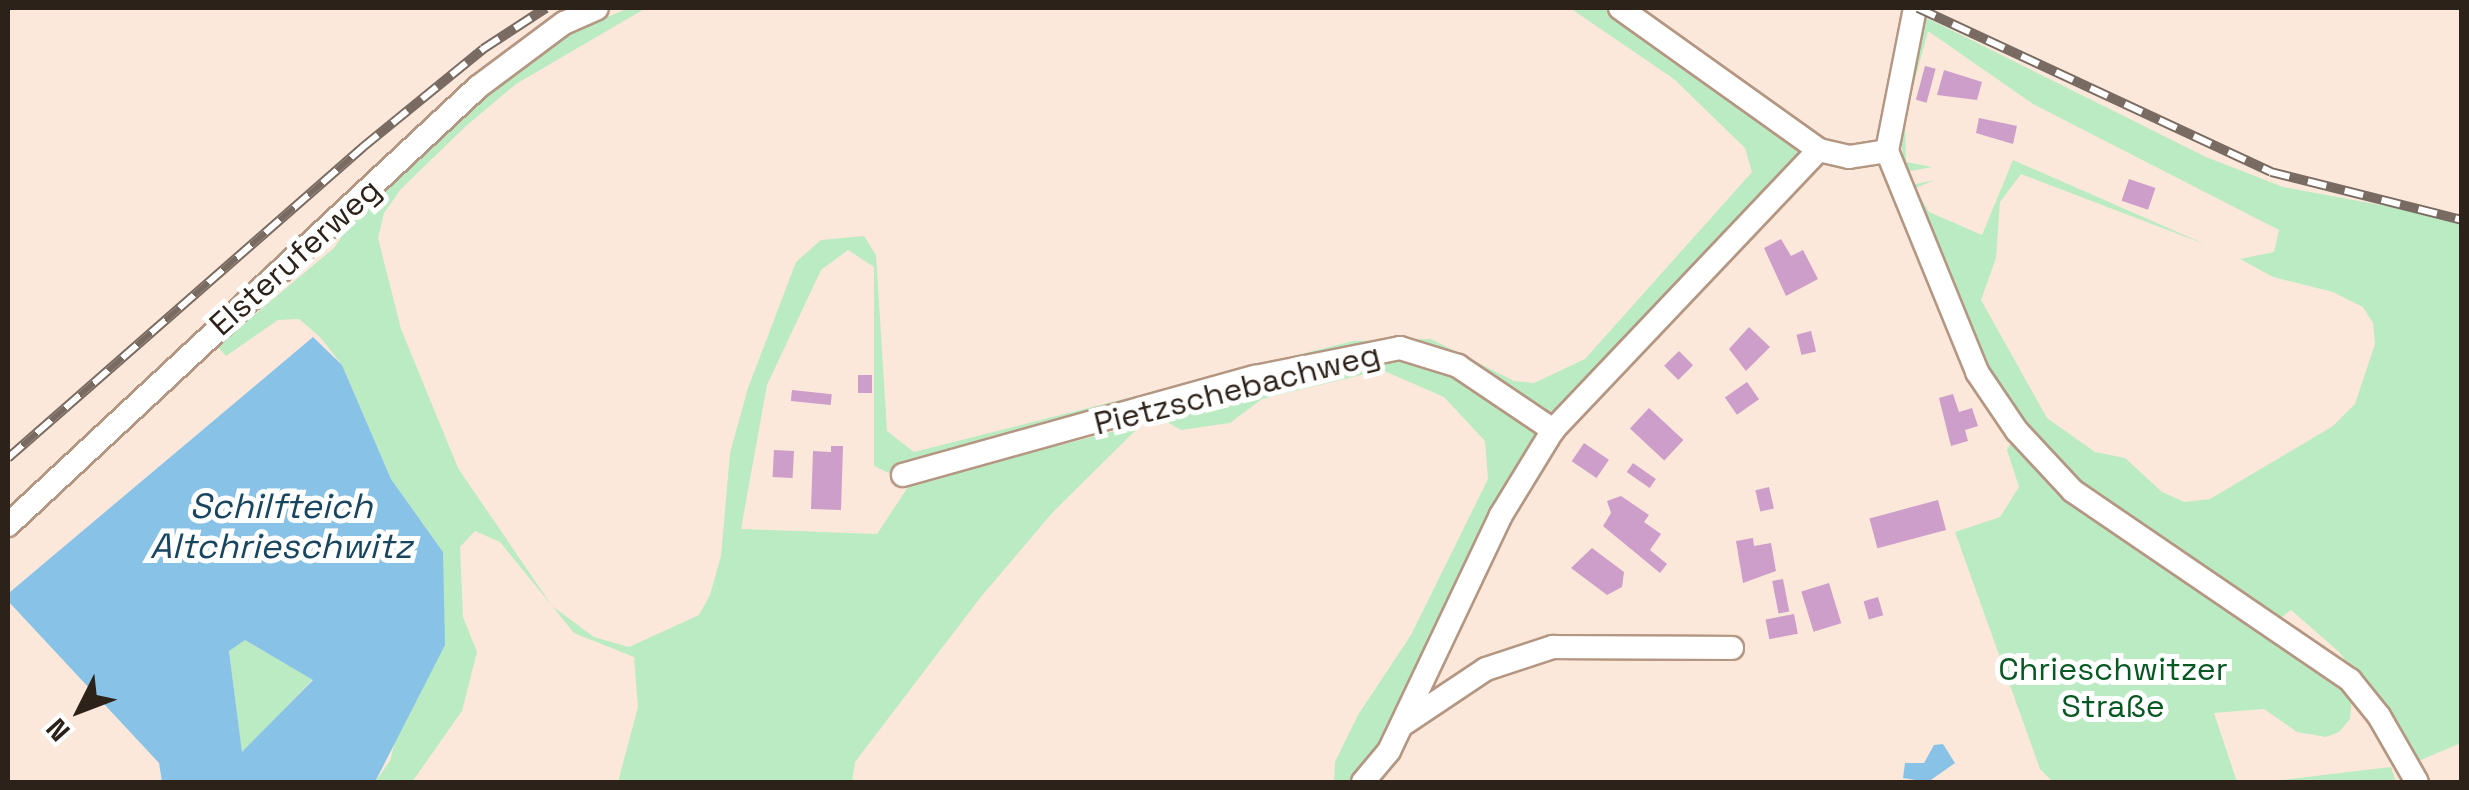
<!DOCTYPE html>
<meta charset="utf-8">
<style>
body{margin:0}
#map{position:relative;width:2469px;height:790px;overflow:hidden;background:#fbe8db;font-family:"Space Grotesk",sans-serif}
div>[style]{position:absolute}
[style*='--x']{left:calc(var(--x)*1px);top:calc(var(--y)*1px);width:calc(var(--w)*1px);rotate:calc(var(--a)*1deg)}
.green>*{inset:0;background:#bbebc2}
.water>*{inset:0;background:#88c3e7}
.building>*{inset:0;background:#cc9ec9;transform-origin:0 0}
.roads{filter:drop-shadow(2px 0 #b49783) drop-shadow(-2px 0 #b49783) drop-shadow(0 2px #b49783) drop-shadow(0 -2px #b49783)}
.minor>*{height:22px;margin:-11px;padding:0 11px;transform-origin:11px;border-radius:11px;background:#fff}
.rail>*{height:10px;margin-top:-5px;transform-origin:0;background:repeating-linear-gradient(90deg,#fff 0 19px,#796b61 0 38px);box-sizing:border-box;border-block:2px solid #796b61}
span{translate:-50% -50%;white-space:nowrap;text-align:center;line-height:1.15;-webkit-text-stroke:10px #fff;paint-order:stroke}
.street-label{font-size:32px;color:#2d221a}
.park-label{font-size:32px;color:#085823}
.water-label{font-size:35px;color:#184660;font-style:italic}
.frame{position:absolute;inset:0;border:10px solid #2d221a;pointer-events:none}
.north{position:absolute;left:30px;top:660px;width:100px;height:100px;-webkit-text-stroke:8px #fff;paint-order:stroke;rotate:228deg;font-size:28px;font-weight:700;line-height:40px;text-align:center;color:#2d221a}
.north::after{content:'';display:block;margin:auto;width:35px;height:45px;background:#2d221a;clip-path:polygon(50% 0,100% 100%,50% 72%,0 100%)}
</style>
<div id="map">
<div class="green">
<i style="clip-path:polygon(629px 8px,646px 8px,516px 84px,465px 127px,401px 189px,384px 213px,378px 238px,401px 329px,458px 468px,552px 606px,594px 637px,629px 647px,699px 615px,710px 595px,721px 556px,730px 453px,748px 388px,796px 262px,821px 240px,864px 236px,876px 255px,887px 431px,914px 452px,1353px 341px,1431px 339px,1514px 381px,1534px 383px,1585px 359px,1752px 172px,1745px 148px,1674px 79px,1570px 8px,1604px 8px,1804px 153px,1561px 409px,1549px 414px,1447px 356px,1306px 359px,889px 473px,874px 466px,874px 267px,848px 250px,821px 270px,767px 385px,741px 529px,877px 534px,910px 484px,1142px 424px,1053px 512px,980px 598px,855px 762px,852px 782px,618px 782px,638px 707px,634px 657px,574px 633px,500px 542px,475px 531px,460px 547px,463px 617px,477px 652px,462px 711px,412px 782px,375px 782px,390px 761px,443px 552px,391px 479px,342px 365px,320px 337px,299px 319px,278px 320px,226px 356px,217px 346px,334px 248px,357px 214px,466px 111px,561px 36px)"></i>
<i style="clip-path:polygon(1925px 17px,2206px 157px,2283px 187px,2461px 220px,2461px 743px,2416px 762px,2391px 716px,2338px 651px,2291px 610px,2278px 620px,2352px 695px,2350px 719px,2339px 732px,2326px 737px,2297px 732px,2264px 709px,2214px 713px,2237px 782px,2053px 782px,2040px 769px,1955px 532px,2000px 517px,2019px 487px,2007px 450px,2023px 423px,1972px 344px,1911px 185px,1935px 180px,1915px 188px,1929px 212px,1982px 235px,2013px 160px,2207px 245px,2021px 174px,2000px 202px,1996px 258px,1981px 300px,2047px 418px,2095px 452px,2125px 458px,2162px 492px,2185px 502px,2210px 499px,2333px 426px,2355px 404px,2375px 344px,2373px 323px,2363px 307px,2333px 292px,2273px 277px,2240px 259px,2274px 252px,2279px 230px,2033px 104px,1928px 31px,1905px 117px,1906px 162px,1933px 167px,1904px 172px,1900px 123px)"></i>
<i style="clip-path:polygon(1403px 357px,1454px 369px,1537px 427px,1540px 437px,1401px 712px,1355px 782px,1334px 782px,1335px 762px,1358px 715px,1411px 635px,1488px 479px,1485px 441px,1444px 397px,1382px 370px,1262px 399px,1230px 423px,1181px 430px,1169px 423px,1168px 414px,1226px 392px)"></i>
<i style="clip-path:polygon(245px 640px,313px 679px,242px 753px,229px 650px)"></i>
<i style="clip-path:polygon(2391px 767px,2396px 782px,2266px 782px)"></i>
</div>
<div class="water">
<i style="clip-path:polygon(evenodd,313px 337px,342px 365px,391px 479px,443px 552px,445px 645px,375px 782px,162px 782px,159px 763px,8px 601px,10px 592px,313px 337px,245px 640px,313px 680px,242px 752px,229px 651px,245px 640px)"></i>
<i style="clip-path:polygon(1943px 744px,1955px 763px,1928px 782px,1903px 778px,1905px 763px,1924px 763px,1934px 745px)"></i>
</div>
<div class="building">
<i style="left:1925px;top:66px;width:11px;height:35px;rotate:15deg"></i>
<i style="clip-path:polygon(1944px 70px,1982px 82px,1977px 100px,1937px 95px)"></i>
<i style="clip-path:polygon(1979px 118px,2017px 126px,2013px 144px,1976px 133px)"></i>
<i style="left:2129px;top:179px;width:28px;height:23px;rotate:19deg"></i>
<i style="clip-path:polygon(1781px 239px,1791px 256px,1803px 250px,1818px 279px,1786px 296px,1764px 248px)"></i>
<i style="clip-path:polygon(1749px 327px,1770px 347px,1746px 371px,1729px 349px)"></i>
<i style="left:1811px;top:331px;width:21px;height:15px;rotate:76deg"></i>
<i style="left:1679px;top:351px;width:20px;height:21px;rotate:45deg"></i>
<i style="left:858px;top:375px;width:14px;height:18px"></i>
<i style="left:1747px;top:382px;width:21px;height:27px;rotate:55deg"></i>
<i style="left:792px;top:390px;width:40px;height:11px;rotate:6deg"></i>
<i style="clip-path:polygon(1953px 394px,1959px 412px,1972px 408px,1978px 426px,1965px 430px,1968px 441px,1951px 446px,1939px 398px)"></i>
<i style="left:1649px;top:408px;width:47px;height:28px;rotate:43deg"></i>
<i style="left:1584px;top:443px;width:30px;height:22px;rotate:34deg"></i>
<i style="clip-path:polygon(831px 446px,843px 446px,841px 510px,811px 509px,813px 451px,831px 452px)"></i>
<i style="left:774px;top:450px;width:20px;height:27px;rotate:3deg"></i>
<i style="left:1633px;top:463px;width:28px;height:11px;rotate:35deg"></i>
<i style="left:1769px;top:487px;width:22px;height:14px;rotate:77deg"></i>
<i style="clip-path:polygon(1621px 496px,1649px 515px,1644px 522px,1661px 534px,1650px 550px,1667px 564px,1660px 573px,1603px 526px,1611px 513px,1607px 501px)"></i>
<i style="left:1938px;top:500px;width:31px;height:71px;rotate:75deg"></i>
<i style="clip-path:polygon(1753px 538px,1754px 546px,1771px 543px,1776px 571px,1743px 583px,1736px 541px)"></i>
<i style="clip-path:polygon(1592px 548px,1624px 572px,1622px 587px,1607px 595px,1571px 568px)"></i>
<i style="left:1783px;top:579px;width:33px;height:11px;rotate:79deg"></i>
<i style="left:1829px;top:583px;width:42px;height:29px;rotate:73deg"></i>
<i style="left:1878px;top:597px;width:19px;height:15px;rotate:74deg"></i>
<i style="left:1794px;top:614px;width:20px;height:29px;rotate:79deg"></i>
</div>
<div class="roads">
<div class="minor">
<i style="--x:1620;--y:8;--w:244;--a:35.5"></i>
<i style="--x:1819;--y:150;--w:31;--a:13"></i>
<i style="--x:1849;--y:157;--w:38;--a:-9"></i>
<i style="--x:1915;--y:8;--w:146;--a:101.1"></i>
<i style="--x:1887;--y:151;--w:239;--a:67.8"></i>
<i style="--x:1977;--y:372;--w:71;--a:55.9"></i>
<i style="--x:2017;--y:431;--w:82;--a:47"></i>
<i style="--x:2073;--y:491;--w:335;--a:34.3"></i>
<i style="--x:2350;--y:680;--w:46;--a:51.1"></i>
<i style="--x:2379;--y:716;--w:76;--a:60.1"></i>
<i style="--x:903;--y:475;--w:365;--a:-15.6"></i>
<i style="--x:1255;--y:377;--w:148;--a:-11.3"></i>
<i style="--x:1400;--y:348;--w:61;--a:17.2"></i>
<i style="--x:1458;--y:366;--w:115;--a:34"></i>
<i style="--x:8;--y:525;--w:642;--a:-42.98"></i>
<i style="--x:478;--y:87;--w:107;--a:-36.7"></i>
<i style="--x:564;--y:23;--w:36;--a:-24"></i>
<i style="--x:1405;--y:723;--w:97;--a:-33.7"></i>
<i style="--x:1486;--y:669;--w:71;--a:-18.2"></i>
<i style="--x:1553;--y:647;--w:179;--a:0.3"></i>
<i style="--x:1363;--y:782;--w:40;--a:-50"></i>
<i style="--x:1389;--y:751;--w:261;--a:-64.6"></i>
<i style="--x:1501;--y:515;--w:100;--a:-58.5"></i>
<i style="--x:1553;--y:430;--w:386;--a:-46.5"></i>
</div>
</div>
<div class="rail">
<i style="--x:1918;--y:8;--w:389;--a:24.9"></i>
<i style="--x:2271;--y:172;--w:197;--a:14.1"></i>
<i style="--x:8;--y:458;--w:472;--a:-41.2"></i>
<i style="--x:363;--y:147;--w:155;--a:-39.2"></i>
<i style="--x:483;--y:49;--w:75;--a:-33.1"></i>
</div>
<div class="street-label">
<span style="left:295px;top:257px;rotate:-42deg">Elsteruferweg</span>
<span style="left:1237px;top:389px;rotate:-14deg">Pietzschebachweg</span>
</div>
<div class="park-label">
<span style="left:2113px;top:688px">Chrieschwitzer<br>Straße</span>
</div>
<div class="water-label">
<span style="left:281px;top:526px">Schilfteich<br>Altchrieschwitz</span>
</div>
<div class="frame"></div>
<div class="north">N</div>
</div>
